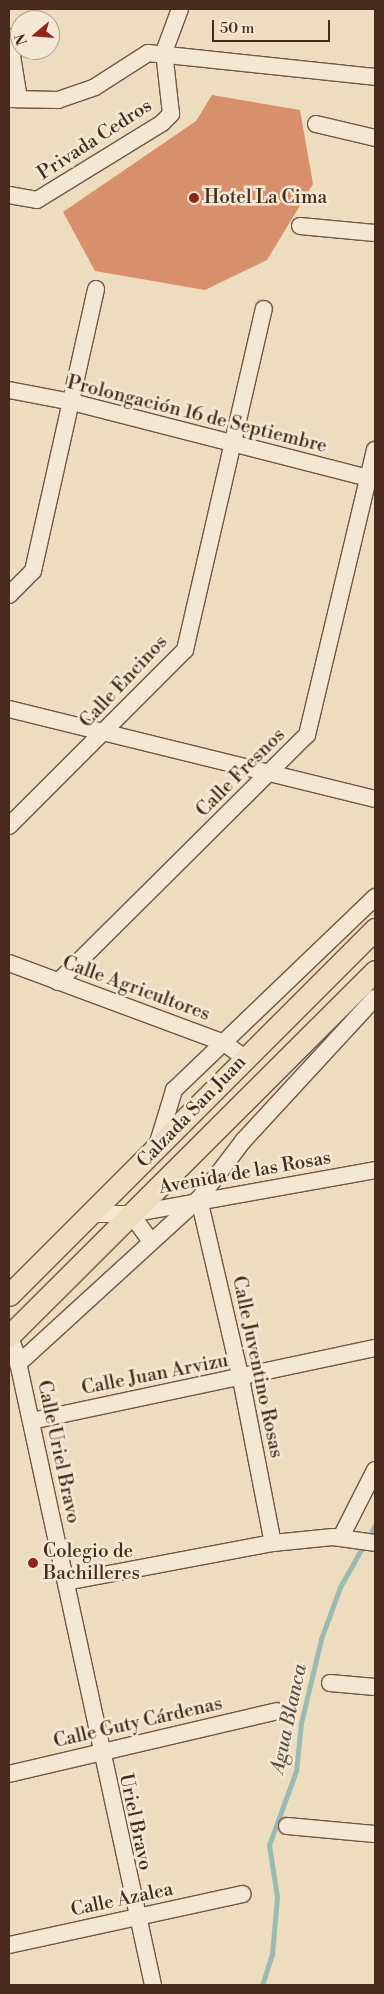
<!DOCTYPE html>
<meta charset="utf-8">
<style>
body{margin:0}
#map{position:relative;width:384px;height:1994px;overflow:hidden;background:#eedcbf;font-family:"Libre Bodoni",serif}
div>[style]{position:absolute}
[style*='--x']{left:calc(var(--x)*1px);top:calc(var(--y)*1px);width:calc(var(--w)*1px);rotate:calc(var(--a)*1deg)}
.stream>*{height:5px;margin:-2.5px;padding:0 2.5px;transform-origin:2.5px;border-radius:2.5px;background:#99bbb5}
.building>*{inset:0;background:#d88f6b}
.roads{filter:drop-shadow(1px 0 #715644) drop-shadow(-1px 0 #715644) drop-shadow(0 1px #715644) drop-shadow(0 -1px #715644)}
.minor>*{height:16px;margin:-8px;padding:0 8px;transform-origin:8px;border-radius:8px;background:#f4e8d5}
.major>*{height:21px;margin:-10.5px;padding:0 10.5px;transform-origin:10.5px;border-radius:10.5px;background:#eedcbf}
.dots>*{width:14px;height:14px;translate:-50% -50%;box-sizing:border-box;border:2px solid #f4e8d5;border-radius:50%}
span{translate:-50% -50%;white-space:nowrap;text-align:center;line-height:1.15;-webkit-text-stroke:5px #f4e8d5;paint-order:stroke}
.street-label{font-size:19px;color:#472a1b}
.poi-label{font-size:19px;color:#472a1b}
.left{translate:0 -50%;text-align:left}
.water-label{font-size:20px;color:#5c4e42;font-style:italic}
.frame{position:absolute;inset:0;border:10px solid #472a1b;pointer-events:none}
.north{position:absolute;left:10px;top:10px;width:50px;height:50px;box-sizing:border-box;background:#f4e8d5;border:1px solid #af9c8b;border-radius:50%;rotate:252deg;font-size:14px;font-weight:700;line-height:20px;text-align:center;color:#472a1b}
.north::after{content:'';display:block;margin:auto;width:18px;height:22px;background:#8f2418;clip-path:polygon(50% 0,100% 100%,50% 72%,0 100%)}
.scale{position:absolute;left:212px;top:20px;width:118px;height:22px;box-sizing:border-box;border:2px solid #472a1b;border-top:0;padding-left:6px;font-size:15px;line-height:18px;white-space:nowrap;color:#472a1b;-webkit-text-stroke:4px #f4e8d5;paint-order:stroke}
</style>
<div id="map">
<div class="stream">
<i style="--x:262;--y:1985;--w:33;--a:-72"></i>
<i style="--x:272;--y:1954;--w:57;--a:-85"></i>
<i style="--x:277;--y:1897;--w:53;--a:-98.7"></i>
<i style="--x:269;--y:1845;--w:79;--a:-70"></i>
<i style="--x:296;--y:1771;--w:48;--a:-84.1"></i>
<i style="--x:301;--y:1723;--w:86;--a:-76.6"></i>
<i style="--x:321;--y:1639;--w:55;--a:-69.9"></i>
<i style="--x:340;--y:1587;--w:71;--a:-60.6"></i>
</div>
<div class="building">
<i style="clip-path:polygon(212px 95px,300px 110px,313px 184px,267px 260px,205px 290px,95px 271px,63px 212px,196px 121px)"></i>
</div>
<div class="roads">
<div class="minor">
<i style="--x:9;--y:37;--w:63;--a:80.8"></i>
<i style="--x:9;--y:99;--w:49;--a:1.2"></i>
<i style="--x:58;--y:100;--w:39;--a:-19"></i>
<i style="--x:95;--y:87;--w:63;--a:-32.7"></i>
<i style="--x:148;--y:53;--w:228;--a:6"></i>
<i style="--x:316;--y:124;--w:61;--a:13.3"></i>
<i style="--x:9;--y:195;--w:28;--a:10"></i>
<i style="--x:37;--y:200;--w:147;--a:-31.6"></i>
<i style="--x:162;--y:123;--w:13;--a:-45"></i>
<i style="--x:171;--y:114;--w:62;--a:-96.4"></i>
<i style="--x:164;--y:52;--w:46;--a:-69.6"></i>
<i style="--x:300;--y:226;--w:75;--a:5.3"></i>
<i style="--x:9;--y:390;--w:64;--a:10.8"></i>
<i style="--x:72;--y:402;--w:313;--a:14.4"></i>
<i style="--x:9;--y:595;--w:34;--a:-45"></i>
<i style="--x:33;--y:571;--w:289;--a:-77.4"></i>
<i style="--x:9;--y:709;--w:377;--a:13.8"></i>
<i style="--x:9;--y:826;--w:249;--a:-45"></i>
<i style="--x:185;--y:650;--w:350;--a:-77"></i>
<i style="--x:9;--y:963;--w:229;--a:20.4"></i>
<i style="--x:224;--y:1043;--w:26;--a:36"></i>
<i style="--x:58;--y:982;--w:351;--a:-44.8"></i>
<i style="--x:307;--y:735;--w:293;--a:-76.6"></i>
<i style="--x:156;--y:1149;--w:62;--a:-73"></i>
<i style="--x:174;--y:1090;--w:279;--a:-43.8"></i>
<i style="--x:199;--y:1199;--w:185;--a:76.9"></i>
<i style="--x:241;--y:1379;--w:167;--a:79"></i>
<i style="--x:93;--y:1214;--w:38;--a:0"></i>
<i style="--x:131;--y:1214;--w:248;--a:-10.2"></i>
<i style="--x:131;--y:1214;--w:34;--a:54"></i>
<i style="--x:9;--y:1335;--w:19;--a:69"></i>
<i style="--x:16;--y:1353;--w:647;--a:77.77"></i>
<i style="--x:18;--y:1364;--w:245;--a:-42.4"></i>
<i style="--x:199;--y:1199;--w:73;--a:-52.8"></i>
<i style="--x:243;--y:1141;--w:195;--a:-47.3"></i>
<i style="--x:31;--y:1421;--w:352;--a:-12"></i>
<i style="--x:341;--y:1537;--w:75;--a:-63.1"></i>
<i style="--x:66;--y:1582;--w:211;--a:-10.7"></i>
<i style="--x:273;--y:1543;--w:60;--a:-5.7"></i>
<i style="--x:333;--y:1537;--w:42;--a:8.1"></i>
<i style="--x:330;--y:1683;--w:45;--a:5.1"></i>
<i style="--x:9;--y:1774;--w:275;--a:-13.2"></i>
<i style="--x:287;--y:1826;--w:88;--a:5.2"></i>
<i style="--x:9;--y:1945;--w:239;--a:-12.3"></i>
</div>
<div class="major">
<i style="--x:9;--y:1295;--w:518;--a:-45"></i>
<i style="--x:9;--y:1336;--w:517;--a:-44.92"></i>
</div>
</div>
<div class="dots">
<i style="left:194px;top:198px;background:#8f2418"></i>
<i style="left:33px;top:1563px;background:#8f2418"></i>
</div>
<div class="street-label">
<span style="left:95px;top:140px;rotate:-33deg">Privada Cedros</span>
<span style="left:197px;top:415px;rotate:14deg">Prolongación 16 de Septiembre</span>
<span style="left:124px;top:682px;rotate:-47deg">Calle Encinos</span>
<span style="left:241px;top:773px;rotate:-45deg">Calle Fresnos</span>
<span style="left:136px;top:989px;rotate:20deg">Calle Agricultores</span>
<span style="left:192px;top:1112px;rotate:-46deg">Calzada San Juan</span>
<span style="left:245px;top:1173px;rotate:-10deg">Avenida de las Rosas</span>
<span style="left:257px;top:1367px;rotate:78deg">Calle Juventino Rosas</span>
<span style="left:155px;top:1375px;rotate:-11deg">Calle Juan Arvizu</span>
<span style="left:58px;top:1452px;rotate:78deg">Calle Uriel Bravo</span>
<span style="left:138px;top:1723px;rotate:-13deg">Calle Guty Cárdenas</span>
<span style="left:135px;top:1822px;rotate:78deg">Uriel Bravo</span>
<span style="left:122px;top:1900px;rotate:-12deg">Calle Azalea</span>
</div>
<div class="poi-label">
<span class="left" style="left:204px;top:198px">Hotel La Cima</span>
<span class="left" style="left:43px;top:1563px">Colegio de<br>Bachilleres</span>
</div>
<div class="water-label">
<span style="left:289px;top:1719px;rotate:-78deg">Agua Blanca</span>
</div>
<div class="frame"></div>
<div class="north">N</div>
<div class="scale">50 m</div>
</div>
